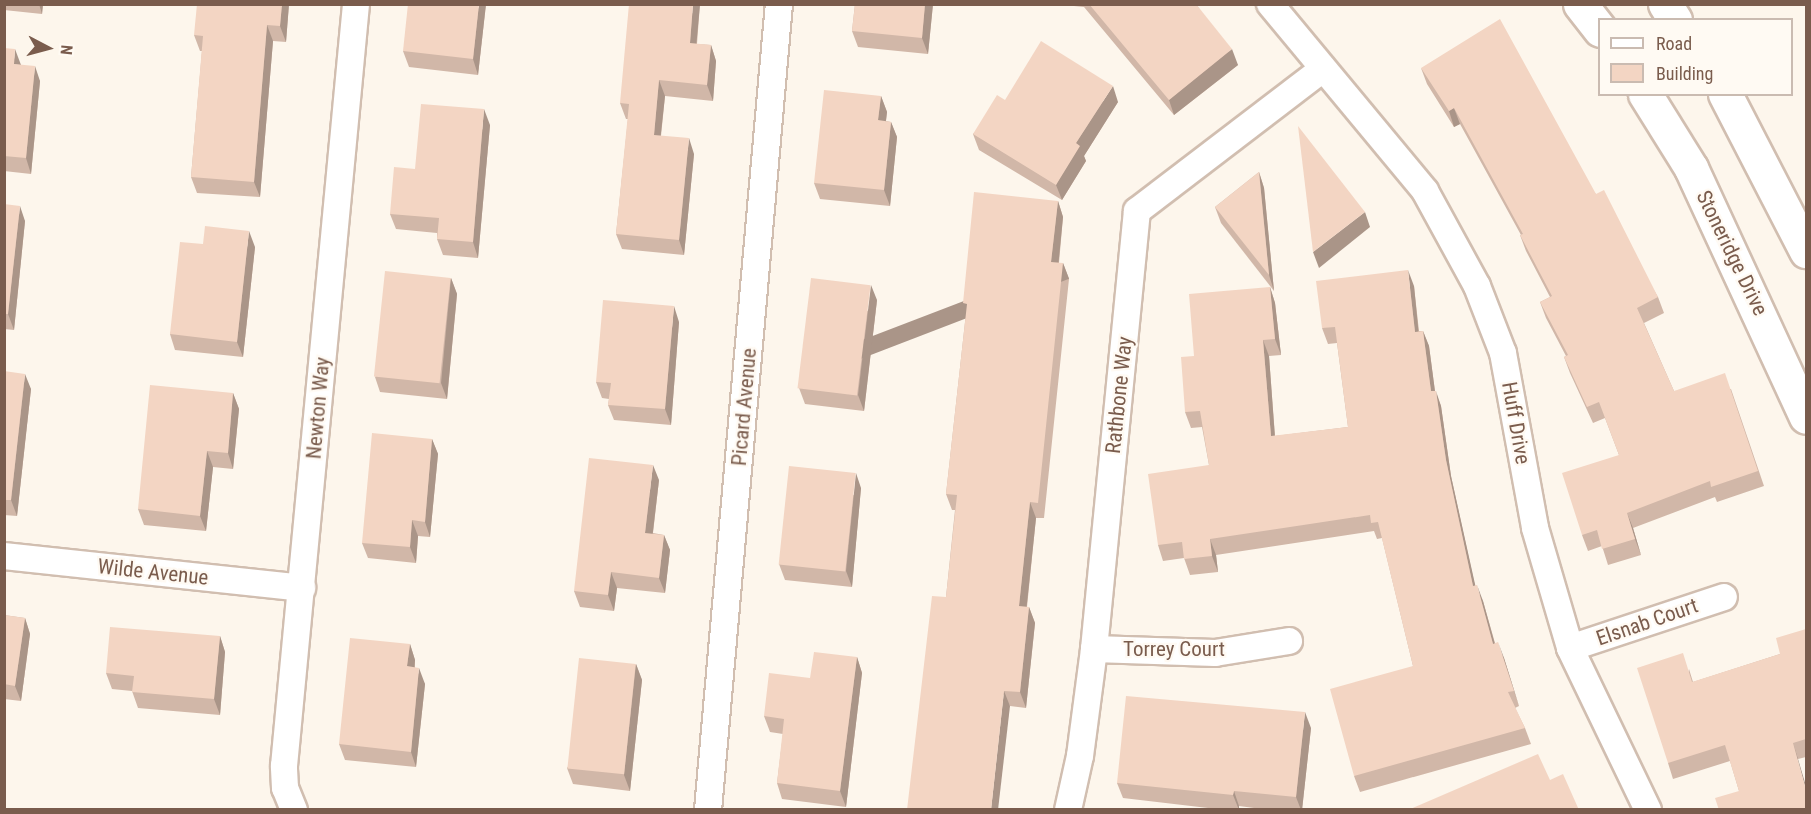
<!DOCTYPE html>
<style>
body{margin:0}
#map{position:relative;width:1811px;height:814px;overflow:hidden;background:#fdf6ec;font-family:"Roboto Condensed",sans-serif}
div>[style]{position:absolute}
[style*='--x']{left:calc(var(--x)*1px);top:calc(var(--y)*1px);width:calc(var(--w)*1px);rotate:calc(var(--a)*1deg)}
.roads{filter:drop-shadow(2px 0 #d1beb0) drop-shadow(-2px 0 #d1beb0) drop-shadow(0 2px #d1beb0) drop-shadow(0 -2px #d1beb0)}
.street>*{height:26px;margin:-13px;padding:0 13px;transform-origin:13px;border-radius:13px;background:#fff}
.secondary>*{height:33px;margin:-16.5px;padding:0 16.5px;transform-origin:16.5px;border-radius:16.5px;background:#fff}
.wall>*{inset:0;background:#d1b7a8}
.shaded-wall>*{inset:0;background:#aa9588;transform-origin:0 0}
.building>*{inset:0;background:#f3d5c3;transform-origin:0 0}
span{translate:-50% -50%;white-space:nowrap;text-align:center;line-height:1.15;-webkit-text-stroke:4.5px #fffaf3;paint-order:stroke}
.street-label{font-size:21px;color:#7a5c4d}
.frame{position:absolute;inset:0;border:6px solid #7a5c4d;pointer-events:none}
.legend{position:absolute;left:1598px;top:18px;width:195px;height:78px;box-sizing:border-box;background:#fffaf3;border:2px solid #cabbb1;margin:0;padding:8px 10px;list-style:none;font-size:18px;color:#7a5c4d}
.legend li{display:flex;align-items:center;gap:12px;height:30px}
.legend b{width:30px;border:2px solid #cabbb1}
.north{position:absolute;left:18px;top:18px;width:60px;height:60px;-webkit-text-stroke:4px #fffaf3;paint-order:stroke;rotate:96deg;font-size:16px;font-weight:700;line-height:24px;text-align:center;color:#7a5c4d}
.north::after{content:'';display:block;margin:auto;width:21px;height:27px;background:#7a5c4d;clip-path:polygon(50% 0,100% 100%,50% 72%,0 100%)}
</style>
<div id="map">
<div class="roads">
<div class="street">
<i style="--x:1270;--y:4;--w:243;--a:50.3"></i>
<i style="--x:1425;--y:191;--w:108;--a:61.3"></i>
<i style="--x:1477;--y:286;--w:72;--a:68.8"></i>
<i style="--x:1503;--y:353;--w:178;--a:79.6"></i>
<i style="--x:1535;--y:528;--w:125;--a:73.7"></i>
<i style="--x:1570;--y:648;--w:180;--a:64.3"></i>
<i style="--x:4;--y:556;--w:300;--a:6.1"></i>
<i style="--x:1570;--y:648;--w:162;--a:-18.3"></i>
<i style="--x:1094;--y:649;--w:121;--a:1.9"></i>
<i style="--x:1215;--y:653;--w:75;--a:-9.2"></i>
<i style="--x:294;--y:810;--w:24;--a:-112"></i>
<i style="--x:285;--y:788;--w:22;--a:-93"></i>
<i style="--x:284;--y:766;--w:765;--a:-84.6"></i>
<i style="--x:708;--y:810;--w:809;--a:-84.97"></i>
<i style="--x:1068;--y:810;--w:55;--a:-77.5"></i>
<i style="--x:1080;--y:756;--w:108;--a:-82.5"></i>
<i style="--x:1094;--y:649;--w:440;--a:-84.4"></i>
<i style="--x:1137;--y:211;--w:234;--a:-37.4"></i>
</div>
<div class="secondary">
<i style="--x:1580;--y:4;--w:33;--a:52"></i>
<i style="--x:1665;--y:4;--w:19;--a:58"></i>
<i style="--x:1645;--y:94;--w:87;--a:58.1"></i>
<i style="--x:1691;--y:168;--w:274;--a:65.2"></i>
<i style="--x:1725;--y:94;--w:177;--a:62.7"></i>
</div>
</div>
<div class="wall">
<i style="clip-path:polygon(4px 4px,43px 4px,42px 14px,4px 10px)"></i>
<i style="clip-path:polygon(289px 4px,286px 42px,273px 41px,260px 197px,197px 193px,191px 177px,202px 51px,200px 51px,194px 35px)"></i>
<i style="clip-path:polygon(486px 4px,478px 75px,409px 67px,403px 51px)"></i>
<i style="clip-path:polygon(700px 4px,697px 44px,711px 45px,716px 61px,713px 101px,665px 96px,661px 136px,694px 154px,684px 255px,622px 249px,616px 234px,628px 119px,626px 119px,620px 103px)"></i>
<i style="clip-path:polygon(855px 4px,933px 4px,928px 54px,858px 47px,852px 31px)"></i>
<i style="clip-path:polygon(1072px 4px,1196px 4px,1238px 65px,1174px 115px,1084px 7px,1074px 6px)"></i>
<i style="clip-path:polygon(4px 48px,20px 64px,40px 81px,31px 174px,4px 171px)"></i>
<i style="clip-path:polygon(1421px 68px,1596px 194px,1658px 297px,1664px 313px,1644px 323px,1674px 391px,1731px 389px,1764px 486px,1717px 502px,1715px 497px,1633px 528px,1641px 555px,1608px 565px,1602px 546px,1588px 551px,1582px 535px,1619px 455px,1605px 418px,1593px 423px,1570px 373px,1564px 357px,1566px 356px,1546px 318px,1540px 302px,1550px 297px,1526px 251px,1520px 235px,1521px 235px,1460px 124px,1454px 127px,1427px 84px)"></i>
<i style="clip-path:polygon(881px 96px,887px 112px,886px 121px,891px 122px,897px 137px,890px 206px,820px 199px,814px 183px)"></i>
<i style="clip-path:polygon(1005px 100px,1118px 102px,1084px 156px,1086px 161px,1062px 200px,979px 150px,973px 134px)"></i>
<i style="clip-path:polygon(490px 125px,478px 258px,443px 255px,437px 239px,437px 233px,396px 229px,390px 214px,415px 169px)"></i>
<i style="clip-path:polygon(1259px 172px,1264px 188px,1274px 291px,1221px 223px,1215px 207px)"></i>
<i style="clip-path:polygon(1058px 201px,1063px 217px,1059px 263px,1063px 263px,1069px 279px,1044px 518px,1036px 518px,1027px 607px,1029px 607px,1035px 623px,1026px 708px,1010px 706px,946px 597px,955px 510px,952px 510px,946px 494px,966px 313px,963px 303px)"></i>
<i style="clip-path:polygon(4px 204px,25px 221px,14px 330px,4px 329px)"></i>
<i style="clip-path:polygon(203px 244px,255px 247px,243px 357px,175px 350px,170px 334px)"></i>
<i style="clip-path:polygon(451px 278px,457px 294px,447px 399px,380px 392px,375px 377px)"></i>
<i style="clip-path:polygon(1414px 286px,1419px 331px,1423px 331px,1429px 346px,1435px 391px,1441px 406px,1451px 476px,1475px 586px,1483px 601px,1495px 643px,1504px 658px,1519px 706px,1515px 708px,1525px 728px,1531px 744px,1360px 792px,1354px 776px,1413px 666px,1382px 538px,1377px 539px,1374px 531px,1216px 555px,1218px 572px,1190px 575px,1184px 558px,1163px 561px,1158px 545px,1209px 465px,1202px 427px,1191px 428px,1185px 412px,1270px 287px,1275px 303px,1281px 355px,1269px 356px,1275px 436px,1348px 427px,1337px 343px,1328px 344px,1322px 328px)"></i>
<i style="clip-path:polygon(877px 300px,864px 411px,805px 404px,799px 388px)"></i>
<i style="clip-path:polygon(679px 322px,671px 425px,614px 420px,608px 405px,609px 399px,602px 398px,596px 382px)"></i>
<i style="clip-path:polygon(4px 371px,31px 389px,17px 516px,4px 515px)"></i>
<i style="clip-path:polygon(233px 393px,239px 409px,233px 469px,213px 467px,206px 531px,144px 525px,138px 509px)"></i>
<i style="clip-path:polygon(432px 439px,438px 454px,430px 537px,418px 536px,416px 563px,368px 558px,362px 543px)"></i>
<i style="clip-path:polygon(659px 480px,653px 533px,664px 535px,670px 550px,665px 593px,617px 588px,614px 611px,580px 607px,574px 591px)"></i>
<i style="clip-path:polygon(861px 488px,852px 587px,785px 580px,779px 564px)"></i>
<i style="clip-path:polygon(4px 615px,25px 618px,30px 634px,21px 701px,4px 699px)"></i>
<i style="clip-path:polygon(1806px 629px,1806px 757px,1798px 759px,1739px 791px,1730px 761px,1673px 779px,1668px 763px,1689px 669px,1693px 682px,1780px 654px)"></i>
<i style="clip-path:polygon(220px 636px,225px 652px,220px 715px,138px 708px,132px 691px,112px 689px,106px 673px)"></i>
<i style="clip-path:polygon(410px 644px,415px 660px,415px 668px,425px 684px,416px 767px,345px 760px,339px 744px)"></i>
<i style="clip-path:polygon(857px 657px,862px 673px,846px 807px,782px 799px,777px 783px,783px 734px,770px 732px,764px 716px)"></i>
<i style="clip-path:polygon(636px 664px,642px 680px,630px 791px,573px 784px,567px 768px)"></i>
<i style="clip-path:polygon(1311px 728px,1302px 810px,1269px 810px,1239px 806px,1239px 810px,1225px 810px,1123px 798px,1117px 783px)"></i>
</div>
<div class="shaded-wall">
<i style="clip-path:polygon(39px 4px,43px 4px,42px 14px)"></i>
<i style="clip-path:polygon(282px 4px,289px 4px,286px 42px,280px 26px)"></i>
<i style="clip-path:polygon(479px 4px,486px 4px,478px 75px,473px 59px)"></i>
<i style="clip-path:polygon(693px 4px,700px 4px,695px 59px,690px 43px)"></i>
<i style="clip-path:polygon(925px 4px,933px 4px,928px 54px,922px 38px)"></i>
<i style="clip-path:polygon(267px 25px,273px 41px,260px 197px,254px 182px)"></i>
<i style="clip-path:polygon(711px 45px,716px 61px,713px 101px,707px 85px)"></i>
<i style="clip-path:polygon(15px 49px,21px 65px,14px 64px)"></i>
<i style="clip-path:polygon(1232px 49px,1238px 65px,1174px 115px,1169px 100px)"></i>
<i style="clip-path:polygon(35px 66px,40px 81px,31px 174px,26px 158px)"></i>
<i style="clip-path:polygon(659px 80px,665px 96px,659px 151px,654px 135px)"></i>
<i style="clip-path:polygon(1113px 86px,1118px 102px,1084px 156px,1086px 161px,1062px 200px,1056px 185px,1076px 143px)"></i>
<i style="clip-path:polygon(881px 96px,887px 112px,884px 136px,878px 120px)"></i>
<i style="clip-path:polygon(1454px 108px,1460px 124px,1454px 127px,1449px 111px)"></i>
<i style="clip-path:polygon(484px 109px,490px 125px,478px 258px,473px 242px)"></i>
<i style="clip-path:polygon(891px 122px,897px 137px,890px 206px,884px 190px)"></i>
<i style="clip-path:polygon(689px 138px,694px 154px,684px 255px,679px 240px)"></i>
<i style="clip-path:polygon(1259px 172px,1264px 188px,1274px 291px,1269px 275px)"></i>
<i style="clip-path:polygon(1058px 201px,1063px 217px,1057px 278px,1051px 262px)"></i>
<i style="clip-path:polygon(20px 206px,25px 221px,14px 330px,8px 314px)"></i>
<i style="clip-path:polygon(1365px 212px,1370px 227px,1319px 268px,1313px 252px)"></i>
<i style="clip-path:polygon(249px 231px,255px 247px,243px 357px,237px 342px)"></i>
<i style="left:1063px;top:263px;width:17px;height:241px;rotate:69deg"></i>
<i style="clip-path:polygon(1408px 270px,1414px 286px,1420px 347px,1415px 332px)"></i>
<i style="clip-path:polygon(451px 278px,457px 294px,447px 399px,441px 383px)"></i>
<i style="clip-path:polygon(871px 285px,877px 300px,864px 411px,858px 395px)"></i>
<i style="clip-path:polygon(1270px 287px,1275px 303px,1281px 355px,1275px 339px)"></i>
<i style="clip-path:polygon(674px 306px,679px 322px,671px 425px,665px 409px)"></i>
<i style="clip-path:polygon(1423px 331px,1429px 346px,1437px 407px,1431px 391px)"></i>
<i style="clip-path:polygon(1263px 340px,1269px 356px,1276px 452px,1271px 436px)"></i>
<i style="clip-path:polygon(25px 374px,31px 389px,17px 516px,11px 500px)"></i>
<i style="clip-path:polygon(1436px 391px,1441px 406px,1451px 476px,1479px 602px,1473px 586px,1446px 460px)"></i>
<i style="clip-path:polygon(233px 393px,239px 409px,233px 469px,228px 453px)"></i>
<i style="clip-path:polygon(432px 439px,438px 454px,430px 537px,425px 522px)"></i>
<i style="clip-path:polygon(207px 451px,213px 467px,206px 531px,200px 516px)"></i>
<i style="clip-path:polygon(653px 465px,659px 480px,651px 548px,645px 533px)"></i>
<i style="clip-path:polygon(856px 473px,861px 488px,852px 587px,846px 571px)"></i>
<i style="clip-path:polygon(1030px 502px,1036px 518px,1025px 622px,1019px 606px)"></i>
<i style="clip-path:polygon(1627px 513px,1633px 528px,1641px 555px,1635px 539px)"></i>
<i style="clip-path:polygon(412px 520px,418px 536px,416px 563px,410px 547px)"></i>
<i style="clip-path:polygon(664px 535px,670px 550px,665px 593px,659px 578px)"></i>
<i style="clip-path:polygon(1210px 539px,1216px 555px,1218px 572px,1212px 556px)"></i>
<i style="clip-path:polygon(611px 572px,617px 588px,614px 611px,608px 595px)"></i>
<i style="clip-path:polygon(1477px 585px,1483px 601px,1499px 659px,1493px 644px)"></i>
<i style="clip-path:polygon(1029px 607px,1035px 623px,1026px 708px,1020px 692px)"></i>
<i style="clip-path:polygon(25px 618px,30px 634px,21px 701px,15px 686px)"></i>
<i style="clip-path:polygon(220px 636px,225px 652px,220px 715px,214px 699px)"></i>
<i style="clip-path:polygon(1498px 642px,1504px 658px,1519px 706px,1514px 691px)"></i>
<i style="clip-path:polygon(410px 644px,415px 660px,413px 682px,407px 666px)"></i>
<i style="clip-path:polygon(857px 657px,862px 673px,846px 807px,840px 791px)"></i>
<i style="clip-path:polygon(636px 664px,642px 680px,630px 791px,624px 775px)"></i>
<i style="clip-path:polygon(419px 668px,425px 684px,416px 767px,411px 752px)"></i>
<i style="clip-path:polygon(1004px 691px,1010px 706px,998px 810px,991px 810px)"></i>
<i style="clip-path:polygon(1305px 712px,1311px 728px,1302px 810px,1301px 810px,1296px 797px)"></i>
<i style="clip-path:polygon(1793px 743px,1798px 759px,1806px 786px,1806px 790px)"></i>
<i style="clip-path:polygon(1234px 791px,1239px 806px,1239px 810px,1233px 795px)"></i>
</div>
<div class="building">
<i style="clip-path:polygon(197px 4px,282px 4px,280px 26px,267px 25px,254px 182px,191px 177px,203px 36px,194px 35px)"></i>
<i style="clip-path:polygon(408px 4px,479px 4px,473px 59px,403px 51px)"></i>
<i style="clip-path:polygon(629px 4px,693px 4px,690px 43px,711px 45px,707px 85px,659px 80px,654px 135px,689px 138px,679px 240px,616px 234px,629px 104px,620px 103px)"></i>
<i style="clip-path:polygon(855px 4px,925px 4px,922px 38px,852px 31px)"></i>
<i style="clip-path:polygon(1089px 4px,1196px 4px,1232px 49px,1169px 100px)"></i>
<i style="clip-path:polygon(1500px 19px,1596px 194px,1604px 190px,1658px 297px,1637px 308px,1674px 391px,1725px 373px,1758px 471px,1711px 487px,1710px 481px,1627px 513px,1635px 539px,1602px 549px,1597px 530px,1582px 535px,1562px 473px,1619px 455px,1599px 402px,1587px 407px,1564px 357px,1568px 355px,1540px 302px,1552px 296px,1520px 235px,1523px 234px,1454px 108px,1449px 111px,1421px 68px)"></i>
<i style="clip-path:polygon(1041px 41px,1113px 86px,1076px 143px,1080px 146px,1056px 185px,973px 134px,997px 95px,1005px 100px)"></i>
<i style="clip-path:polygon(4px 48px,15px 49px,14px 64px,35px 66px,26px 158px,4px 156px)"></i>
<i style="clip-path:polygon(824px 90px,881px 96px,878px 120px,891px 122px,884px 190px,814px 183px)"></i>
<i style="clip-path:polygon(421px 104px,484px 109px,473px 242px,437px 239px,439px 218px,390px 214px,394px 167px,415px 169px)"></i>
<i style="clip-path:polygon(1298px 126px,1365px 212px,1313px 252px)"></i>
<i style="clip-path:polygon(1259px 172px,1269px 275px,1215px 207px)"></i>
<i style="clip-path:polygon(974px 192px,1058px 201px,1051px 262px,1063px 263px,1038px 503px,1030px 502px,1019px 606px,1029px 607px,1020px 692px,1004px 691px,991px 810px,907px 810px,932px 596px,946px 597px,957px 495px,946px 494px,967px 304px,963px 303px)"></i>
<i style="clip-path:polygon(4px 204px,20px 206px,8px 314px,4px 314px)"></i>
<i style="clip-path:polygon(205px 226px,249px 231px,237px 342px,170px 334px,180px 242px,203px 244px)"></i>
<i style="clip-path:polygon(1408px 270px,1415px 332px,1423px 331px,1431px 391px,1436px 391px,1446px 460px,1473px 586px,1477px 585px,1493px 644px,1498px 642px,1514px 691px,1508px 692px,1525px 728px,1354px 776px,1330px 689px,1413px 666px,1378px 522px,1371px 523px,1370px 515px,1210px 539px,1212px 556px,1184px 559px,1182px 542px,1158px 545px,1148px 474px,1209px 465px,1200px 411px,1185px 412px,1181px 357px,1194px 356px,1189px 294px,1270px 287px,1275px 339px,1263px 340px,1271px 436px,1348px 427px,1335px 327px,1322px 328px,1316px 281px)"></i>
<i style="left:385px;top:271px;width:66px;height:106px;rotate:6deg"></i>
<i style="left:811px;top:278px;width:60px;height:111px;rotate:7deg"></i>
<i style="clip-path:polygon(603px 300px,674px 306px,665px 409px,608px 405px,611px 383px,596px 382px)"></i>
<i style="clip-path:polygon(4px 371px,25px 374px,11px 500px,4px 500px)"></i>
<i style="clip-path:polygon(150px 385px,233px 393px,228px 453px,207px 451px,200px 516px,138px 509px)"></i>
<i style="clip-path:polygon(372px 433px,432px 439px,425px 522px,412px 520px,410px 547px,362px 543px)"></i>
<i style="clip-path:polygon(589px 458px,653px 465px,645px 533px,664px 535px,659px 578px,611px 572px,608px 595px,574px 591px)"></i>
<i style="left:789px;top:466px;width:67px;height:99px;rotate:6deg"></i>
<i style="clip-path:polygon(4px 615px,25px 618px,15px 686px,4px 684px)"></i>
<i style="clip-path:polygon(110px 627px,220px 636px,214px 699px,132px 692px,134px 676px,106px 673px)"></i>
<i style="clip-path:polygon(1806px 629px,1806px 739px,1793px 743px,1806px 790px,1806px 810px,1719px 810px,1715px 798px,1739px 791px,1725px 745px,1668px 763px,1637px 668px,1683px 653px,1692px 682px,1780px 654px,1776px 638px)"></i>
<i style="clip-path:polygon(350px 638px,410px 644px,407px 666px,419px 668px,411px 752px,339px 744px)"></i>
<i style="clip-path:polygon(814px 652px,857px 657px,840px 791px,777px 783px,784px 719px,764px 716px,769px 673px,810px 678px)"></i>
<i style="left:579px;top:658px;width:57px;height:111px;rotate:6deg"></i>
<i style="clip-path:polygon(1126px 696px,1305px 712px,1296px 797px,1234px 791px,1233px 795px,1117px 783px)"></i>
<i style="clip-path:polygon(1538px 754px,1550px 780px,1563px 774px,1579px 810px,1408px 810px)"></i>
</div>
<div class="street-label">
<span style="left:1732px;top:253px;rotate:64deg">Stoneridge Drive</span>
<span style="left:1119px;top:395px;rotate:-84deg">Rathbone Way</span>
<span style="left:744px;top:407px;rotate:-85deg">Picard Avenue</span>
<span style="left:318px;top:408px;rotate:-85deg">Newton Way</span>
<span style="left:1516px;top:423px;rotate:80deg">Huff Drive</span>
<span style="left:153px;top:572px;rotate:6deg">Wilde Avenue</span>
<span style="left:1647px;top:622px;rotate:-19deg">Elsnab Court</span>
<span style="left:1174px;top:649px">Torrey Court</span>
</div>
<div class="frame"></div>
<ul class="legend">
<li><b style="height:8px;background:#fff"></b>Road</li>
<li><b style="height:16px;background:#f3d5c3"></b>Building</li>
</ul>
<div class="north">N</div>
</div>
